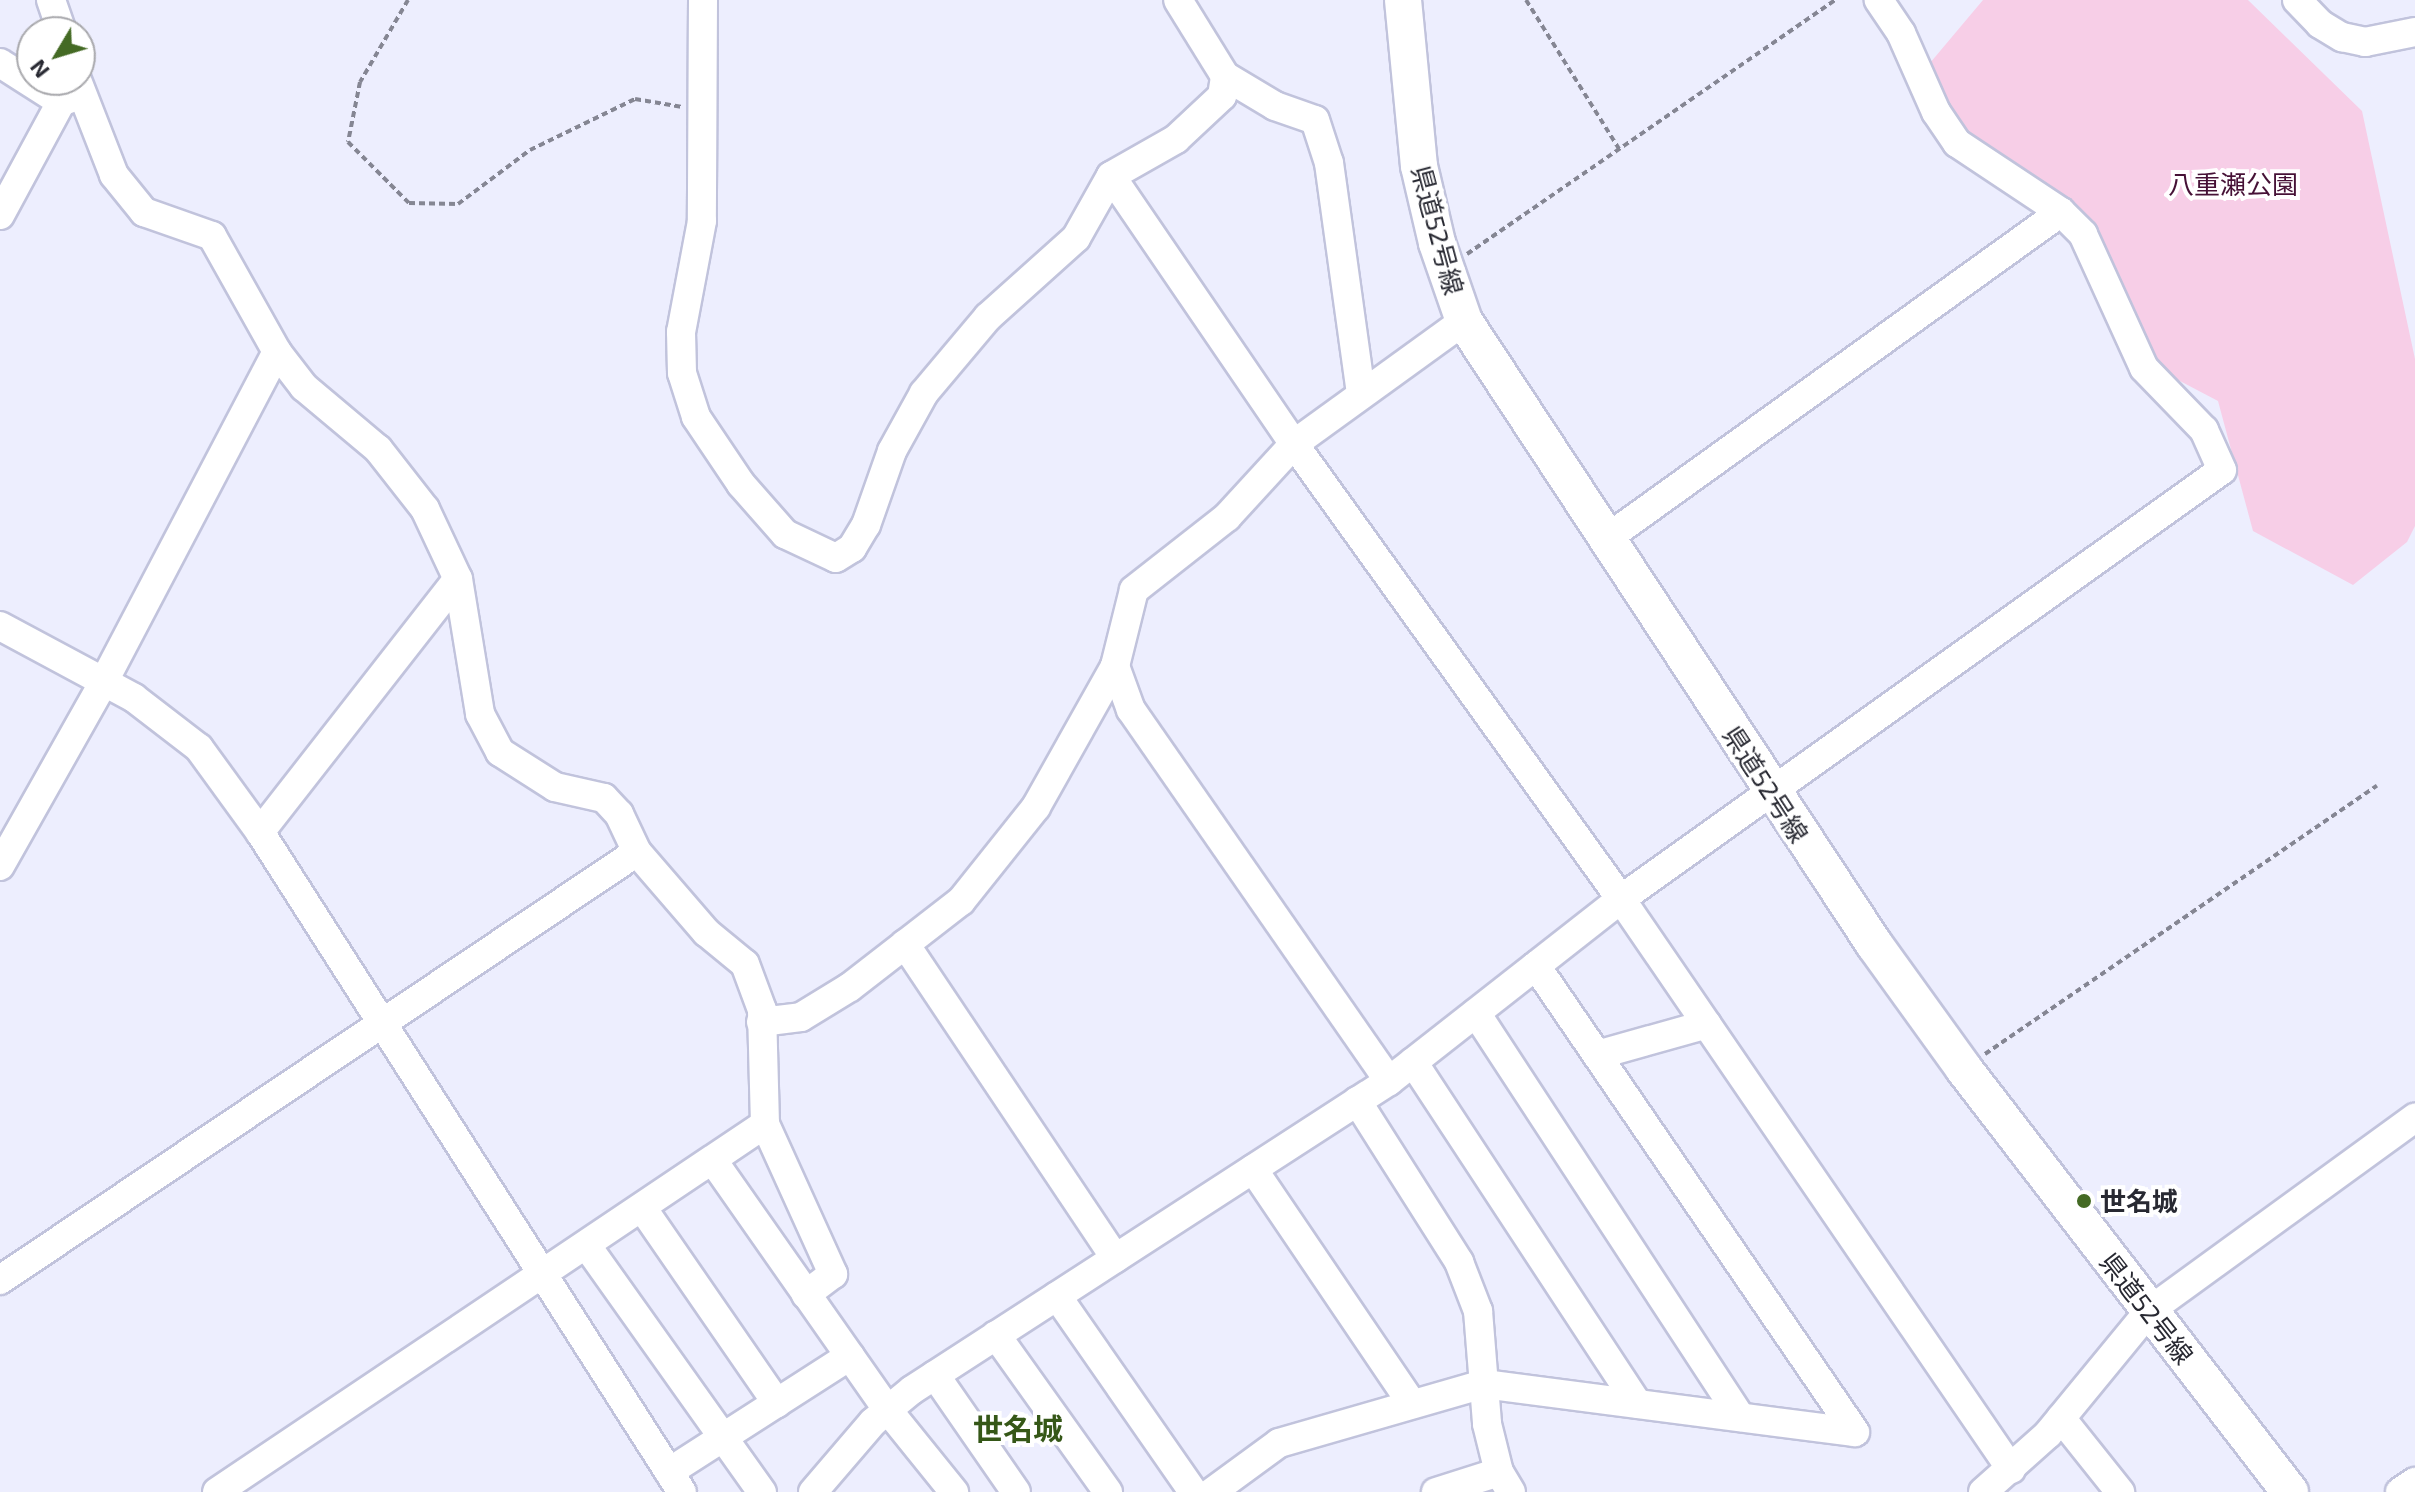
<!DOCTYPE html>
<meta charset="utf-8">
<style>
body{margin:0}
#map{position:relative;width:2415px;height:1492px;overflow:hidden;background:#edeefe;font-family:"Exo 2","Noto Sans JP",sans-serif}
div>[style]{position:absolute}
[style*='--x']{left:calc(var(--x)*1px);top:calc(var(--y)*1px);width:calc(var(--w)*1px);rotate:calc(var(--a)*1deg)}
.green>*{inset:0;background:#f7cee7}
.path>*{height:4px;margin-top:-2px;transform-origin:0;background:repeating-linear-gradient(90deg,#858693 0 6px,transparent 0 10px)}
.roads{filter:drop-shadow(2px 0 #c1c3dc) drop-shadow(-2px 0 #c1c3dc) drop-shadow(0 2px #c1c3dc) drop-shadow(0 -2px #c1c3dc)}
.minor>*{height:28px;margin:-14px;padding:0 14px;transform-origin:14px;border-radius:14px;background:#fff}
.major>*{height:36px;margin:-18px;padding:0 18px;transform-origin:18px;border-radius:18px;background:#fff}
.dots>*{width:22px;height:22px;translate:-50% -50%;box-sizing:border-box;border:4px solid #fff;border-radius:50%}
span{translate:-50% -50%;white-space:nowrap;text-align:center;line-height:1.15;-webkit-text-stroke:8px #fff;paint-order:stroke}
.park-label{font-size:26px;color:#461136}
.street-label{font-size:26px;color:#282932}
.poi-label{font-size:26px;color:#282932;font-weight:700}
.left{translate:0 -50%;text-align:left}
.quarter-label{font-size:30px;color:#355717;font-weight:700}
.north{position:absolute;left:16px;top:16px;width:80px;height:80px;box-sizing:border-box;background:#fff;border:2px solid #a9a9ad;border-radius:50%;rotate:232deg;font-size:22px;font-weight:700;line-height:32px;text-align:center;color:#282932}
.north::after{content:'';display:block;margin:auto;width:28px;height:36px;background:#446a24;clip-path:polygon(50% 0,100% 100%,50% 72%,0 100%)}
</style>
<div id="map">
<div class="green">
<i style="clip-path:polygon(1983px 0,2248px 0,2362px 111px,2415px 359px,2415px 526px,2407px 542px,2353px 585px,2253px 531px,2218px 401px,2159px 370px,2098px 228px,1971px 134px,1949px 108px,1930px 63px)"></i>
</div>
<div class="path">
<i style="--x:408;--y:0;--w:95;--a:120.3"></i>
<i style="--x:360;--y:82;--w:61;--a:101.3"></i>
<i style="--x:348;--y:142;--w:86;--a:45"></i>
<i style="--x:409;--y:203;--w:49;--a:1.2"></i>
<i style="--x:458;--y:204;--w:90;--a:-36.9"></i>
<i style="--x:530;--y:150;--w:117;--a:-25.9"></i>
<i style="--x:635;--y:99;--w:48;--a:9.7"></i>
<i style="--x:1526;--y:0;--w:176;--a:58"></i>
<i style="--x:1467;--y:254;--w:447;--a:-34.6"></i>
<i style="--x:1985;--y:1054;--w:475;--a:-34.4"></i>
</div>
<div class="roads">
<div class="minor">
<i style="--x:51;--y:0;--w:34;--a:71"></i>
<i style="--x:703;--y:0;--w:221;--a:90.3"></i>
<i style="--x:702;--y:221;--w:113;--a:100.7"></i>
<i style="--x:681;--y:332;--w:41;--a:88.6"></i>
<i style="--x:682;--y:373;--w:46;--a:72.3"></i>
<i style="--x:696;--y:417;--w:81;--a:56.1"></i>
<i style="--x:741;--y:484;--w:67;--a:48.7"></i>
<i style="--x:785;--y:534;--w:56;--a:25.2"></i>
<i style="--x:836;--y:558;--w:19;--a:-32"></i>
<i style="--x:852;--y:548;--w:27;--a:-59"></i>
<i style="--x:866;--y:525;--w:78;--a:-70.6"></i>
<i style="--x:892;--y:451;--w:66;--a:-61.1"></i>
<i style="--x:924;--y:393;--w:99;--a:-49.9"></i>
<i style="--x:988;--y:317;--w:118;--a:-41.9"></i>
<i style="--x:1076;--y:238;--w:71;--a:-60.6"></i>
<i style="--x:1111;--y:176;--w:75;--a:-29.6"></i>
<i style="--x:1176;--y:139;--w:63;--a:-43.1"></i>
<i style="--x:1222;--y:96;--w:20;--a:-81"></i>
<i style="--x:1225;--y:76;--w:89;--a:-121.7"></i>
<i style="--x:2297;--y:0;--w:33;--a:46"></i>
<i style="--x:2320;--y:24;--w:26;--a:31"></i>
<i style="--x:2342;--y:37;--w:24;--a:12"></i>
<i style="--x:2365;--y:42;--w:51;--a:-11.3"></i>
<i style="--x:0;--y:63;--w:72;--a:32.6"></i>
<i style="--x:1225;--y:76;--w:58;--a:31"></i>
<i style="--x:1275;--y:106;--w:42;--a:19.3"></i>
<i style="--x:1315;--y:120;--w:45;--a:72"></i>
<i style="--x:1329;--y:163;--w:234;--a:82.1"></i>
<i style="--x:77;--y:80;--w:102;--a:68.7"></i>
<i style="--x:114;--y:175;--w:48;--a:51"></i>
<i style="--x:144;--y:212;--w:72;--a:19.4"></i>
<i style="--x:212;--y:236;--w:133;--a:60.7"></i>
<i style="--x:277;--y:352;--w:44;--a:52.4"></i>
<i style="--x:304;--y:387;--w:97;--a:40"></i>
<i style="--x:378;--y:449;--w:76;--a:51.9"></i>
<i style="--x:425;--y:509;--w:77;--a:64.8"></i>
<i style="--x:458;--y:579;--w:137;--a:80.7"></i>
<i style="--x:480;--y:714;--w:43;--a:62.2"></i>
<i style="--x:500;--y:752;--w:65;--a:32.5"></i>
<i style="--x:555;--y:787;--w:50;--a:12.7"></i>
<i style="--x:604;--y:798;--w:22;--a:47"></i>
<i style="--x:619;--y:814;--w:42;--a:64.7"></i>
<i style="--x:637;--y:852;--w:106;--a:49.2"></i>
<i style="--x:706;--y:932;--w:50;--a:39.4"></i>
<i style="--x:745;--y:964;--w:49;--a:69.7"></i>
<i style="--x:762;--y:1010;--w:114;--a:88.5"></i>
<i style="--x:765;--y:1124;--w:660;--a:146.12"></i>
<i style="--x:1111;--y:176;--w:325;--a:55.7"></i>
<i style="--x:1294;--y:444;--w:560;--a:54.3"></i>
<i style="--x:1621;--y:899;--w:691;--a:55.62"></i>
<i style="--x:0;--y:215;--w:128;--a:-61.6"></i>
<i style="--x:61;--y:102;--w:22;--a:-21"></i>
<i style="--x:1606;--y:539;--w:560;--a:-35.7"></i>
<i style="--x:2061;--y:212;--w:125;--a:-146.4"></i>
<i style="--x:1957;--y:143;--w:37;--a:-124"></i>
<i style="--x:1936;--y:112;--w:86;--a:-113.9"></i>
<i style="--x:1901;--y:33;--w:40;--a:-124"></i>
<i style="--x:0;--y:626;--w:152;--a:28.2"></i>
<i style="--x:134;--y:698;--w:82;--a:37.6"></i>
<i style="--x:199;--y:748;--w:104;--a:54"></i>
<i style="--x:260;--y:832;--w:783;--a:57.41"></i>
<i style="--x:260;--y:832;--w:321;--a:-52"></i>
<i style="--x:0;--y:866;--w:210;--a:-60.6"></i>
<i style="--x:103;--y:683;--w:374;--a:-62.3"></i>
<i style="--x:905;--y:944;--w:378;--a:56.2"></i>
<i style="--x:1476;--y:1013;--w:483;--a:56.8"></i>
<i style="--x:761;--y:1022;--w:40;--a:-7.1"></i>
<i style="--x:801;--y:1017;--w:57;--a:-31.5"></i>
<i style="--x:850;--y:987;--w:140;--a:-37.8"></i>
<i style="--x:961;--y:901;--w:120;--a:-51.4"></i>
<i style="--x:1036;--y:807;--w:162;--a:-60.7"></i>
<i style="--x:1597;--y:1055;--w:114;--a:-15.7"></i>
<i style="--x:1413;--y:1062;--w:409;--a:56.7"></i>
<i style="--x:1389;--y:1081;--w:452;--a:-124.8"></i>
<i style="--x:1131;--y:710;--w:47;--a:-110"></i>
<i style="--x:1115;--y:666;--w:78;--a:-76"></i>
<i style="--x:1134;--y:590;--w:118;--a:-38.1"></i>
<i style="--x:1227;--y:517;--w:99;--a:-47.5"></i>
<i style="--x:1294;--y:444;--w:210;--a:-35.9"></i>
<i style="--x:1357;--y:1101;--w:191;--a:57.6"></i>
<i style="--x:1459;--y:1262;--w:53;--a:68.8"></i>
<i style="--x:1478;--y:1311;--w:113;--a:85.4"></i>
<i style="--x:1487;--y:1424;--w:49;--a:76"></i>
<i style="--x:1499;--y:1472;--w:23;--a:59"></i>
<i style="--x:765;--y:1124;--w:165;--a:65.6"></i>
<i style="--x:833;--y:1274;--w:34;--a:143"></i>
<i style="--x:714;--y:1162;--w:302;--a:55"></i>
<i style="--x:887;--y:1409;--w:107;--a:51.1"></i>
<i style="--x:1253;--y:1169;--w:284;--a:55.9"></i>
<i style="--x:643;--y:1209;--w:236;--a:55.4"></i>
<i style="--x:587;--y:1246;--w:302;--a:54.6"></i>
<i style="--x:0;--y:1280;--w:767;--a:-33.9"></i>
<i style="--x:1057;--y:1296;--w:239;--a:55.2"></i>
<i style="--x:996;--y:1335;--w:193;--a:54.5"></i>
<i style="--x:935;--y:1375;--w:142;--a:55.3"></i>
<i style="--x:2061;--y:1418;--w:95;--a:51.4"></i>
<i style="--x:669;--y:1472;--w:215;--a:-32.7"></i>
<i style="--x:813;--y:1492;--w:92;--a:-49.4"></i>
<i style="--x:873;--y:1422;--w:50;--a:-39.4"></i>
<i style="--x:912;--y:1390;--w:568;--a:-32.94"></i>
<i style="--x:1389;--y:1081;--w:295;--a:-38.1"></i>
<i style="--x:1621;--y:899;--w:738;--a:-35.52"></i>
<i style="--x:2222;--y:470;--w:44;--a:-114.2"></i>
<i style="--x:2204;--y:430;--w:86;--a:-134.1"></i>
<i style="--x:2144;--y:368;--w:147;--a:-114.5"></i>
<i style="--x:2083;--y:234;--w:31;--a:-135"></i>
<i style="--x:1212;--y:1492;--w:83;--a:-36.2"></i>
<i style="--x:1279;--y:1443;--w:213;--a:-16.1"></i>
<i style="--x:1484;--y:1384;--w:374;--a:7.4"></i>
<i style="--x:1855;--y:1432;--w:565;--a:-124.39"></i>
<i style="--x:1436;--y:1492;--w:66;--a:-17.6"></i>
<i style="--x:1983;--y:1492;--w:87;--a:-41.7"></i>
<i style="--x:2048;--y:1434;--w:159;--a:-50.6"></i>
<i style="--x:2149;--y:1311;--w:329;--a:-36"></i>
<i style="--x:2400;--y:1492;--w:18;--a:-34"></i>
</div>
<div class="major">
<i style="--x:1403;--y:0;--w:167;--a:84.5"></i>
<i style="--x:1419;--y:166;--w:79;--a:76.8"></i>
<i style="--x:1437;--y:243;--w:83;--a:70.9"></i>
<i style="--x:1464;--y:321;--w:746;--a:56.65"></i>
<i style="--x:1874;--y:944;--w:154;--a:54.2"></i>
<i style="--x:1964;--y:1069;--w:534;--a:52.38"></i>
</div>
</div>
<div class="dots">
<i style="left:2084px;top:1201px;background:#446a24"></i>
</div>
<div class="park-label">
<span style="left:2233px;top:184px">八重瀬公園</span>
</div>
<div class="street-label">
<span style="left:1438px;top:230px;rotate:75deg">県道52号線</span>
<span style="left:1766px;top:784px;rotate:57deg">県道52号線</span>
<span style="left:2147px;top:1308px;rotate:52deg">県道52号線</span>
</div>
<div class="poi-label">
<span class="left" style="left:2100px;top:1201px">世名城</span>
</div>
<div class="quarter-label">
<span style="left:1018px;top:1428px">世名城</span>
</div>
<div class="north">N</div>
</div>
